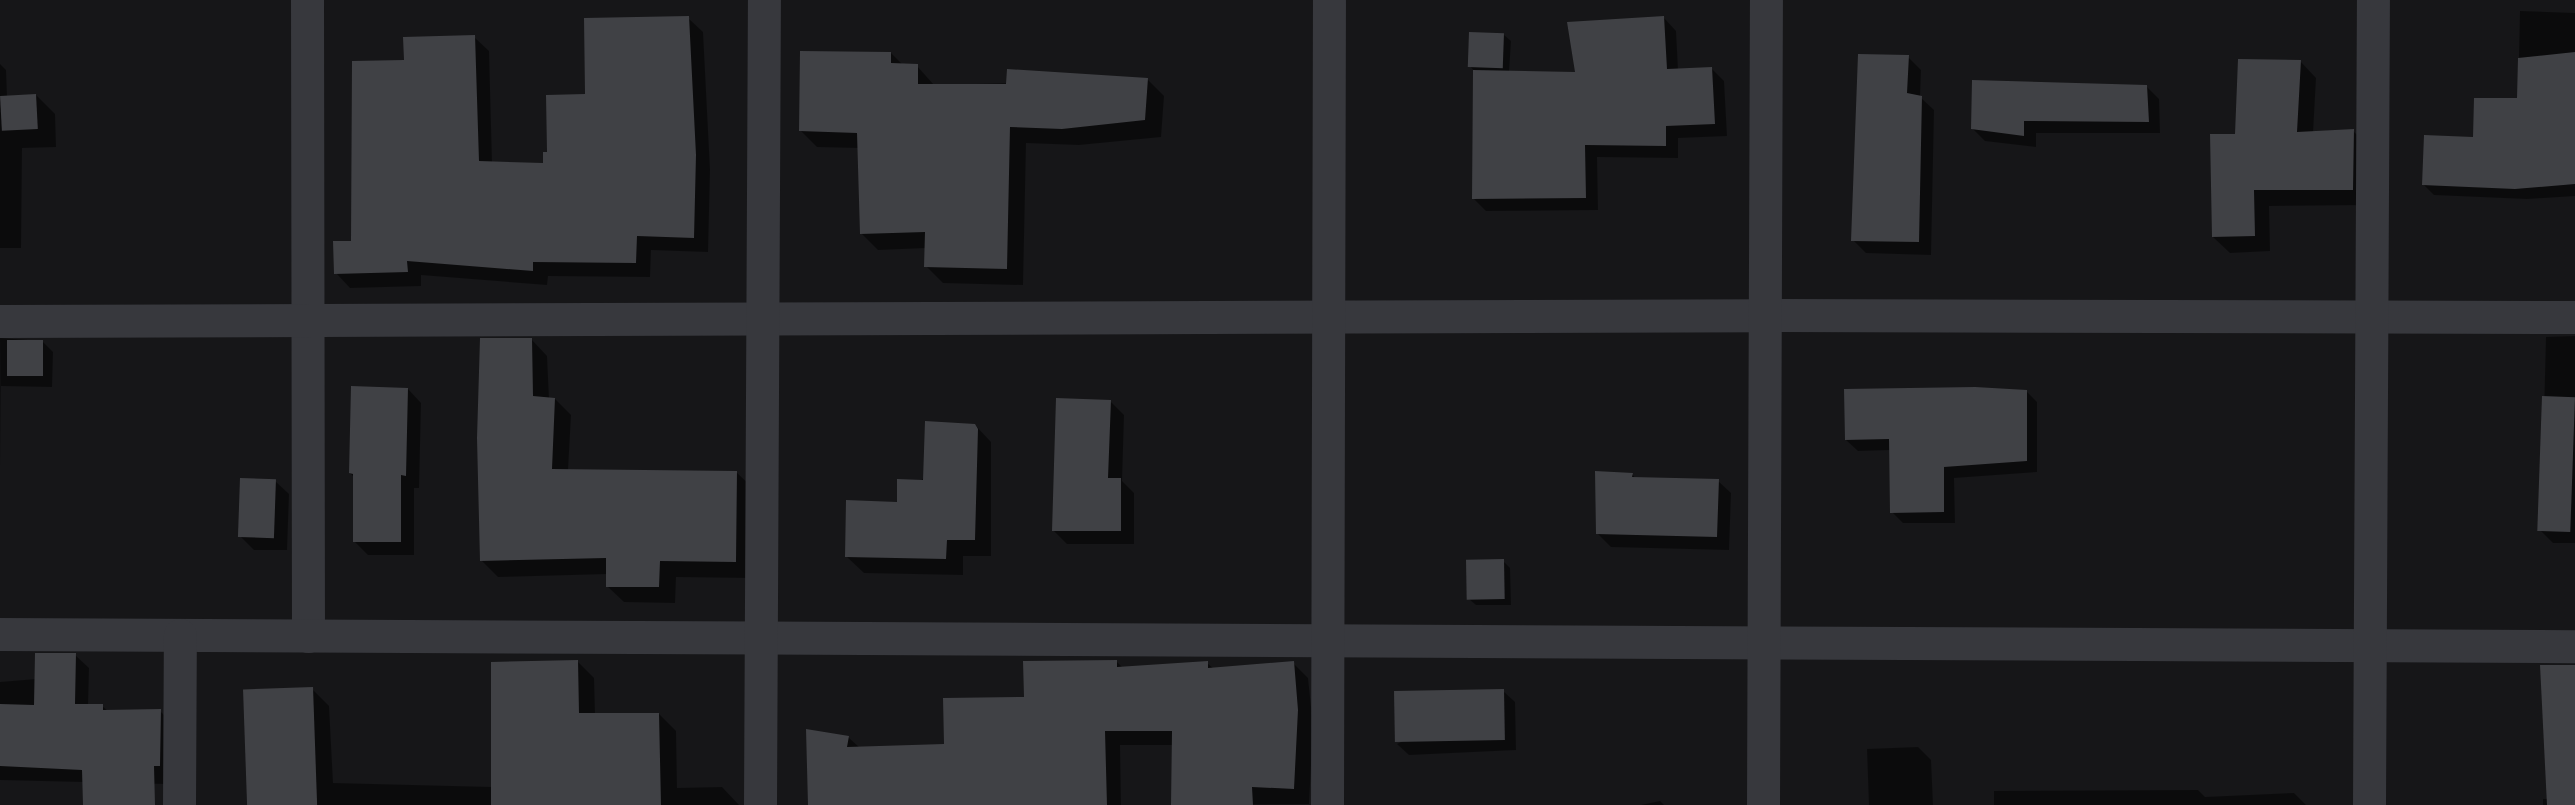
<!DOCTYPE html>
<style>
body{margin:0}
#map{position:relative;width:2575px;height:805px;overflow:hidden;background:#161618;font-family:"Exo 2",sans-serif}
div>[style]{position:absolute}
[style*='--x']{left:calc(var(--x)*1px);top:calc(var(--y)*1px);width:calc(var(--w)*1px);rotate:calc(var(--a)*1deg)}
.shadow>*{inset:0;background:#0007}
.building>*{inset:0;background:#404145;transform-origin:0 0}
.minor>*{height:33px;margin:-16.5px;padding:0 16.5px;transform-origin:16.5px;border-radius:16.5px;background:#37383d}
span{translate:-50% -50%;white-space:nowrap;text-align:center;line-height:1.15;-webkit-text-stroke:6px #111113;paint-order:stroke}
</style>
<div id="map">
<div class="shadow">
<i style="clip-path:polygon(2520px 11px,2575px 13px,2575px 196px,2527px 199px,2434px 195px,2423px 184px,2518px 99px)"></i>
<i style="clip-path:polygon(688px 18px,703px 32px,710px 170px,708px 252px,651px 250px,650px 277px,548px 276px,547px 285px,421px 275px,421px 286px,350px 288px,336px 273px,352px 243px,406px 61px,474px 37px,489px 51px,492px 163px,545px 164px,587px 96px)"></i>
<i style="clip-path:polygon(1664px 18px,1676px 31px,1678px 70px,1712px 69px,1724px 81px,1727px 136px,1678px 138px,1678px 158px,1597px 157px,1598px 210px,1486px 211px,1474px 199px,1475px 72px,1470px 66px,1504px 35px,1511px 41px,1509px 72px,1577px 74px)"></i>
<i style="clip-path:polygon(891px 53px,903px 65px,917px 66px,934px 85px,1148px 80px,1164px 96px,1161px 137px,1079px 145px,1026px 143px,1023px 285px,943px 283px,926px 266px,926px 248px,878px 250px,861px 233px,859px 148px,817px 147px,800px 130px)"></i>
<i style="clip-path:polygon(1908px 57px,1921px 70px,1920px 97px,1934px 110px,1931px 255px,1866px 253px,1853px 240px)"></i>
<i style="clip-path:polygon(2300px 61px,2316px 78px,2313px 133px,2353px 131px,2369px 147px,2369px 205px,2269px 206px,2270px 251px,2230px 253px,2213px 237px)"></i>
<i style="clip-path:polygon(0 64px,6px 70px,7px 96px,36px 95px,55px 114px,56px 147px,22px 148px,21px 248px,0 248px)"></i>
<i style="clip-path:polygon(2147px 87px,2159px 99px,2160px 133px,2036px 133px,2036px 147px,1985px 141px,1972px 128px)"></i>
<i style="clip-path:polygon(2575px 336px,2575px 543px,2553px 543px,2541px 531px,2546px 337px)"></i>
<i style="clip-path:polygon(0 338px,42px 341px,53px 352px,52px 387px,1px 386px,1px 470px)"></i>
<i style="clip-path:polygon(531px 339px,547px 356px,549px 399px,555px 399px,571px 415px,568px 470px,736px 472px,753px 488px,752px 578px,676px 577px,675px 603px,624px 602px,607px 586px,608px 574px,498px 577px,482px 561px)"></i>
<i style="clip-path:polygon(408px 389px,421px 403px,419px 488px,414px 488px,414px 555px,368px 555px,355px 542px,354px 477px,350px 473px)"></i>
<i style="clip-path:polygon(2026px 391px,2037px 402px,2037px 472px,1954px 478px,1955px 523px,1903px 523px,1892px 512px,1890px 450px,1858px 451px,1846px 440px)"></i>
<i style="clip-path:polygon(1110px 401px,1124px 415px,1122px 481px,1134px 493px,1134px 544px,1067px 544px,1054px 531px)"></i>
<i style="clip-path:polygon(975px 425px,991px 442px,991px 556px,963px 556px,963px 575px,864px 573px,847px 557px)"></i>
<i style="clip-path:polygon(1632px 474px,1636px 479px,1718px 481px,1731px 493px,1729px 550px,1611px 547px,1598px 534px)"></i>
<i style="clip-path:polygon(275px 481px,289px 494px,287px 550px,254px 550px,240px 536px)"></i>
<i style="clip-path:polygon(1503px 561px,1510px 568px,1511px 605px,1476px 605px,1469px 599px)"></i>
<i style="clip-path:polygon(75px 655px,89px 668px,88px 706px,102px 706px,108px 711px,160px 711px,173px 724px,166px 784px,0 780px,0 682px,36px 679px)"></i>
<i style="clip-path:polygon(577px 661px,594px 678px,595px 714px,659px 714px,676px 731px,677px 788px,722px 787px,739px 805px,251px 805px,312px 689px,329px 706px,333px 783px,492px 787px)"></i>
<i style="clip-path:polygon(1116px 661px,1123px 668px,1207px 663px,1214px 669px,1293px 663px,1308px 678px,1313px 726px,1309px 804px,1173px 805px,1174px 745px,1120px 745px,1121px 805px,809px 805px,848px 737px,860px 748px,946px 746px,1025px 698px)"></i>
<i style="clip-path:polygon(2575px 665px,2575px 805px,2543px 805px,2543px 799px,2548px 799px,2542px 666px)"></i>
<i style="clip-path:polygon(1503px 691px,1515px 702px,1516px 750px,1409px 755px,1397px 744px)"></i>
<i style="clip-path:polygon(1918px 747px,1931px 760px,1933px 805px,1869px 805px,1867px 749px)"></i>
<i style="clip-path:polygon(2198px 790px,2205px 797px,2294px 793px,2306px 805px,1994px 805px,1994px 791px)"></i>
<i style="clip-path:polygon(1660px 801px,1664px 805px,1641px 805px)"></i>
</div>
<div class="building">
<i style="clip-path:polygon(689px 16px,696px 155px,694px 238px,637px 236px,636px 263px,533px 262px,533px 271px,407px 261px,408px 272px,334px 274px,333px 241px,351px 241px,352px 61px,404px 60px,403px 37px,475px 35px,479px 161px,543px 163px,543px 152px,547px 152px,546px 95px,585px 94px,584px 18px)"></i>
<i style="clip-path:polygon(1664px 16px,1667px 69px,1712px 67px,1715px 124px,1666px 126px,1666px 146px,1585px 145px,1586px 198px,1472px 199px,1473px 70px,1575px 72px,1567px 22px)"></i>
<i style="left:1469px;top:32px;width:35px;height:35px;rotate:2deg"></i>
<i style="clip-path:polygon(800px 51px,891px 52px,891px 63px,918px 64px,918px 84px,1006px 84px,1007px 69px,1148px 78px,1145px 120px,1062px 129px,1010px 127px,1007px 269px,924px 267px,925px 232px,860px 234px,857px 133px,799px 131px)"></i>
<i style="clip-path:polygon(2575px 52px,2575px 184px,2515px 189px,2422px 185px,2424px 135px,2473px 137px,2474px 98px,2517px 98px,2518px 58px)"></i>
<i style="clip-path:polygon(1858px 54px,1909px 55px,1907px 93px,1922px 96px,1919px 242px,1851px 241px)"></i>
<i style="clip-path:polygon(2238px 59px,2301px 60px,2297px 132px,2354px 129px,2353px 190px,2254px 190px,2255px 236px,2212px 237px,2210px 134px,2235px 134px)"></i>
<i style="clip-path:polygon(1972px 80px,2147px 85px,2149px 122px,2024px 121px,2024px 136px,1971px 129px)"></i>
<i style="left:36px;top:94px;width:35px;height:36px;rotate:87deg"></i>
<i style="clip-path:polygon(480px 338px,532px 338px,533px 396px,555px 398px,552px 469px,737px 471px,736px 562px,660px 561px,659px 587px,606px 587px,606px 558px,480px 561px,477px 438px)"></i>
<i style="left:7px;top:340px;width:36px;height:36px"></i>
<i style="clip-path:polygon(351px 386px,408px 388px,406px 476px,401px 475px,401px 542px,353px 542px,353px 474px,349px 473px)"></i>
<i style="clip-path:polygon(1975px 387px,2027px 390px,2027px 461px,1944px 467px,1944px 512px,1890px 513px,1889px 439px,1845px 440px,1844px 389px)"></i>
<i style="left:2542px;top:396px;width:33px;height:135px;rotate:2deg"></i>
<i style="clip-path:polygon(1056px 398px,1111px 400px,1108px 478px,1121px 478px,1121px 531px,1052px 531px)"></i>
<i style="clip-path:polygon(925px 421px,975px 424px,978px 429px,975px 540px,947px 540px,946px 559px,845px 557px,846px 500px,897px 502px,897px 479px,923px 480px)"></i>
<i style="clip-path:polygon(1595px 471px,1633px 473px,1632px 477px,1719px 479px,1717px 537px,1596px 534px)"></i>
<i style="left:240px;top:478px;width:36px;height:59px;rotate:2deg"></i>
<i style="left:1504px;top:559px;width:40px;height:38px;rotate:89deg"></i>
<i style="clip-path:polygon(35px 653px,76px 653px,75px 704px,103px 704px,103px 710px,161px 709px,160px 766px,154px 766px,155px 805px,83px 805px,82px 770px,0 766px,0 704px,34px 705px)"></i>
<i style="clip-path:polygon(578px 660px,579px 713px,659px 713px,661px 805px,491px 805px,491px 662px)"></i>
<i style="clip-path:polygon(1117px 660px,1117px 667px,1208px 661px,1208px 668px,1294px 661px,1298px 710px,1294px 789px,1252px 787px,1253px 805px,1171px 805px,1172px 731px,1105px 731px,1107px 805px,808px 805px,806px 729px,849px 736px,847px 747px,944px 744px,943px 698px,1024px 697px,1023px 661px)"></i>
<i style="clip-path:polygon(2540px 665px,2575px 665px,2575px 805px,2547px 805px)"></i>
<i style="left:313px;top:687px;width:118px;height:70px;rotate:88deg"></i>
<i style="left:1504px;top:689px;width:51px;height:110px;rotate:89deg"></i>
</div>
<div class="minor">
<i style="--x:307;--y:0;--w:636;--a:89.91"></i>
<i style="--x:0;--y:321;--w:1765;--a:-0.19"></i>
<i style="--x:1765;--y:315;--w:810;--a:0.14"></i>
<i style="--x:0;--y:634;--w:2575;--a:0.27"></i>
<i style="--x:179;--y:805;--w:170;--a:-89.7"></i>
<i style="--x:760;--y:805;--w:805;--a:-89.72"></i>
<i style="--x:1327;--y:805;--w:805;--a:-89.86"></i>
<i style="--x:1763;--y:805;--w:805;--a:-89.79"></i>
<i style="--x:2369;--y:805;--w:805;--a:-89.72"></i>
</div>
</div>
